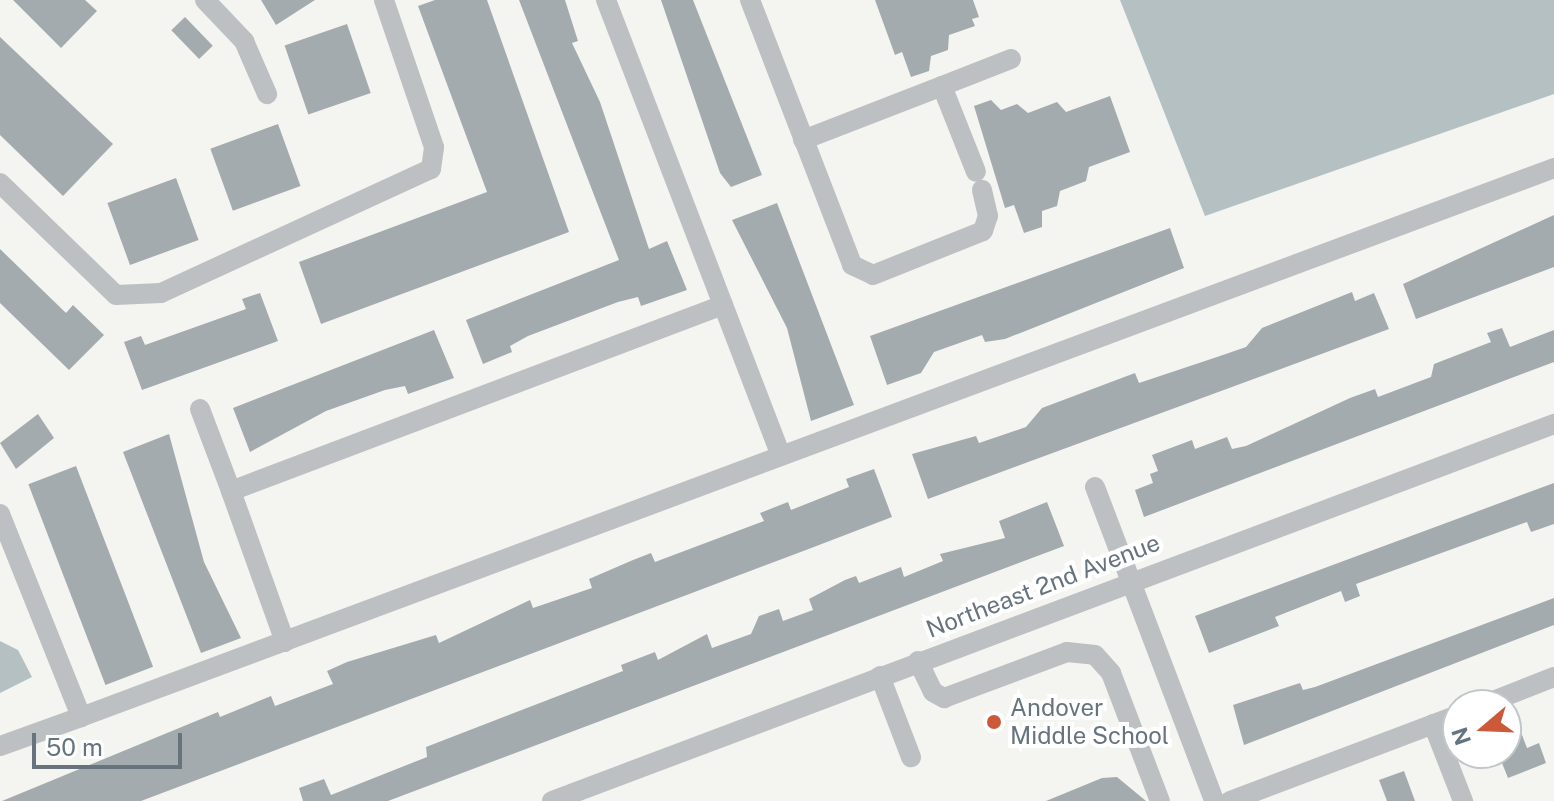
<!DOCTYPE html>
<style>
body{margin:0}
#map{position:relative;width:1554px;height:801px;overflow:hidden;background:#f4f4f1;font-family:"Public Sans",sans-serif}
div>[style]{position:absolute}
[style*='--x']{left:calc(var(--x)*1px);top:calc(var(--y)*1px);width:calc(var(--w)*1px);rotate:calc(var(--a)*1deg)}
.water>*{inset:0;background:#b5c0c3}
.building>*{inset:0;background:#a4abaf;transform-origin:0 0}
.minor>*{height:20px;margin:-10px;padding:0 10px;transform-origin:10px;border-radius:10px;background:#bcc0c2}
.dots>*{width:22px;height:22px;translate:-50% -50%;box-sizing:border-box;border:4px solid #fff;border-radius:50%}
span{translate:-50% -50%;white-space:nowrap;text-align:center;line-height:1.15;-webkit-text-stroke:8px #fff;paint-order:stroke}
.street-label{font-size:24px;color:#67747e}
.poi-label{font-size:24px;color:#67747e}
.left{translate:0 -50%;text-align:left}
.north{position:absolute;left:1442px;top:689px;width:80px;height:80px;box-sizing:border-box;background:#fff;border:2px solid #c2c7cb;border-radius:50%;rotate:251deg;font-size:22px;font-weight:700;line-height:32px;text-align:center;color:#67747e}
.north::after{content:'';display:block;margin:auto;width:28px;height:36px;background:#cc5939;clip-path:polygon(50% 0,100% 100%,50% 72%,0 100%)}
.scale{position:absolute;left:32px;top:733px;width:150px;height:36px;box-sizing:border-box;border:4px solid #67747e;border-top:0;padding-left:10px;font-size:24px;line-height:28px;white-space:nowrap;color:#67747e;-webkit-text-stroke:6px #fff;paint-order:stroke}
</style>
<div id="map">
<div class="water">
<i style="clip-path:polygon(1120px 0,1554px 0,1554px 94px,1205px 216px)"></i>
<i style="clip-path:polygon(0 641px,18px 650px,32px 677px,0 693px)"></i>
</div>
<div class="building">
<i style="clip-path:polygon(13px 0,85px 0,97px 11px,61px 48px)"></i>
<i style="clip-path:polygon(261px 0,315px 0,276px 25px)"></i>
<i style="clip-path:polygon(435px 0,487px 0,569px 232px,321px 324px,299px 262px,487px 192px,418px 6px)"></i>
<i style="clip-path:polygon(519px 0,565px 0,578px 41px,572px 43px,600px 102px,649px 249px,667px 241px,687px 290px,641px 306px,638px 297px,618px 302px,528px 336px,510px 346px,512px 352px,483px 364px,466px 320px,619px 260px)"></i>
<i style="clip-path:polygon(661px 0,693px 0,762px 175px,731px 187px,720px 173px)"></i>
<i style="clip-path:polygon(875px 0,973px 0,979px 17px,972px 19px,975px 26px,949px 35px,948px 50px,931px 56px,929px 71px,911px 77px,902px 52px,895px 55px)"></i>
<i style="left:185px;top:17px;width:40px;height:19px;rotate:46deg"></i>
<i style="left:347px;top:24px;width:73px;height:66px;rotate:71deg"></i>
<i style="clip-path:polygon(0 37px,113px 144px,63px 196px,0 135px)"></i>
<i style="clip-path:polygon(1110px 96px,1130px 152px,1089px 167px,1086px 181px,1060px 191px,1057px 206px,1042px 211px,1042px 227px,1024px 233px,1014px 205px,1005px 208px,974px 106px,991px 100px,1001px 110px,1017px 104px,1028px 113px,1057px 102px,1066px 112px)"></i>
<i style="left:278px;top:124px;width:66px;height:72px;rotate:70deg"></i>
<i style="left:176px;top:178px;width:66px;height:73px;rotate:70deg"></i>
<i style="clip-path:polygon(777px 203px,854px 405px,811px 421px,787px 328px,732px 220px)"></i>
<i style="clip-path:polygon(1554px 215px,1554px 267px,1416px 319px,1403px 284px)"></i>
<i style="clip-path:polygon(1170px 228px,1184px 268px,1005px 339px,985px 342px,982px 335px,934px 352px,921px 373px,887px 385px,870px 336px)"></i>
<i style="clip-path:polygon(0 249px,66px 313px,73px 305px,104px 335px,69px 370px,0 303px)"></i>
<i style="clip-path:polygon(1352px 292px,1355px 301px,1374px 293px,1389px 329px,928px 499px,912px 454px,976px 436px,979px 443px,1026px 427px,1042px 408px,1135px 373px,1139px 383px,1217px 357px,1246px 347px,1262px 328px)"></i>
<i style="clip-path:polygon(260px 293px,278px 341px,142px 390px,124px 342px,141px 336px,145px 345px,246px 309px,242px 299px)"></i>
<i style="clip-path:polygon(1502px 328px,1510px 347px,1554px 330px,1554px 362px,1144px 517px,1135px 490px,1153px 483px,1150px 474px,1158px 471px,1152px 455px,1192px 440px,1195px 449px,1227px 437px,1232px 449px,1246px 446px,1350px 398px,1375px 389px,1378px 397px,1431px 377px,1434px 364px,1491px 342px,1487px 333px)"></i>
<i style="clip-path:polygon(434px 330px,454px 378px,408px 394px,405px 386px,385px 390px,326px 411px,250px 452px,233px 408px)"></i>
<i style="clip-path:polygon(38px 414px,54px 438px,16px 469px,0 443px)"></i>
<i style="clip-path:polygon(169px 434px,204px 562px,241px 638px,201px 653px,123px 452px)"></i>
<i style="left:76px;top:466px;width:215px;height:51px;rotate:69deg"></i>
<i style="clip-path:polygon(874px 469px,892px 517px,806px 550px,141px 801px,2px 801px,218px 712px,220px 717px,271px 696px,275px 706px,333px 684px,327px 671px,347px 662px,436px 635px,439px 643px,530px 600px,533px 608px,592px 588px,589px 579px,633px 560px,651px 553px,655px 562px,764px 521px,760px 513px,788px 502px,791px 510px,849px 487px,846px 479px)"></i>
<i style="clip-path:polygon(1554px 483px,1554px 524px,1531px 532px,1527px 522px,1392px 571px,1356px 584px,1360px 596px,1345px 602px,1341px 591px,1275px 617px,1279px 626px,1209px 653px,1195px 616px)"></i>
<i style="clip-path:polygon(1047px 502px,1064px 546px,388px 801px,303px 801px,299px 788px,324px 779px,331px 795px,427px 757px,426px 747px,623px 671px,621px 665px,655px 652px,658px 660px,707px 634px,712px 648px,751px 634px,759px 616px,779px 609px,783px 621px,813px 610px,809px 599px,845px 580px,856px 576px,859px 583px,901px 567px,904px 577px,943px 561px,940px 554px,1005px 538px,999px 521px)"></i>
<i style="clip-path:polygon(1554px 598px,1554px 625px,1244px 745px,1233px 705px,1300px 683px,1303px 690px,1315px 687px)"></i>
<i style="clip-path:polygon(1519px 727px,1527px 748px,1539px 743px,1546px 763px,1508px 778px,1498px 753px,1506px 753px,1506px 732px)"></i>
<i style="clip-path:polygon(1404px 771px,1415px 801px,1387px 801px,1379px 780px)"></i>
<i style="clip-path:polygon(1117px 777px,1146px 801px,1046px 801px,1102px 778px)"></i>
</div>
<div class="minor">
<i style="--x:205;--y:0;--w:57;--a:46.4"></i>
<i style="--x:244;--y:41;--w:58;--a:66.5"></i>
<i style="--x:606;--y:0;--w:488;--a:69"></i>
<i style="--x:750;--y:0;--w:284;--a:68.9"></i>
<i style="--x:852;--y:265;--w:23;--a:25"></i>
<i style="--x:873;--y:275;--w:118;--a:-21.8"></i>
<i style="--x:983;--y:231;--w:16;--a:-72"></i>
<i style="--x:988;--y:216;--w:27;--a:-103"></i>
<i style="--x:942;--y:86;--w:74;--a:-21.4"></i>
<i style="--x:803;--y:140;--w:149;--a:-21.2"></i>
<i style="--x:942;--y:86;--w:92;--a:68.4"></i>
<i style="--x:0;--y:183;--w:161;--a:44"></i>
<i style="--x:116;--y:295;--w:45;--a:-2.5"></i>
<i style="--x:161;--y:293;--w:297;--a:-24.7"></i>
<i style="--x:431;--y:169;--w:22;--a:-82"></i>
<i style="--x:434;--y:147;--w:155;--a:-108.8"></i>
<i style="--x:200;--y:409;--w:88;--a:69.3"></i>
<i style="--x:1095;--y:487;--w:336;--a:69.2"></i>
<i style="--x:0;--y:514;--w:219;--a:68.2"></i>
<i style="--x:81;--y:717;--w:1572;--a:-20.44"></i>
<i style="--x:285;--y:642;--w:160;--a:-109.7"></i>
<i style="--x:231;--y:491;--w:526;--a:-20.71"></i>
<i style="--x:918;--y:661;--w:34;--a:64"></i>
<i style="--x:933;--y:692;--w:13;--a:29"></i>
<i style="--x:944;--y:698;--w:131;--a:-20.5"></i>
<i style="--x:1067;--y:652;--w:28;--a:6"></i>
<i style="--x:1095;--y:655;--w:24;--a:48"></i>
<i style="--x:1111;--y:673;--w:137;--a:69.1"></i>
<i style="--x:880;--y:676;--w:87;--a:69.1"></i>
<i style="--x:1483;--y:705;--w:76;--a:-21.5"></i>
<i style="--x:1433;--y:724;--w:83;--a:68.7"></i>
<i style="--x:0;--y:746;--w:86;--a:-19.7"></i>
<i style="--x:552;--y:801;--w:1071;--a:-20.62"></i>
<i style="--x:1230;--y:801;--w:244;--a:-20.7"></i>
</div>
<div class="dots">
<i style="left:994px;top:722px;background:#cc5939"></i>
</div>
<div class="street-label">
<span style="left:1043px;top:586px;rotate:-21deg">Northeast 2nd Avenue</span>
</div>
<div class="poi-label">
<span class="left" style="left:1010px;top:722px">Andover<br>Middle School</span>
</div>
<div class="north">N</div>
<div class="scale">50 m</div>
</div>
